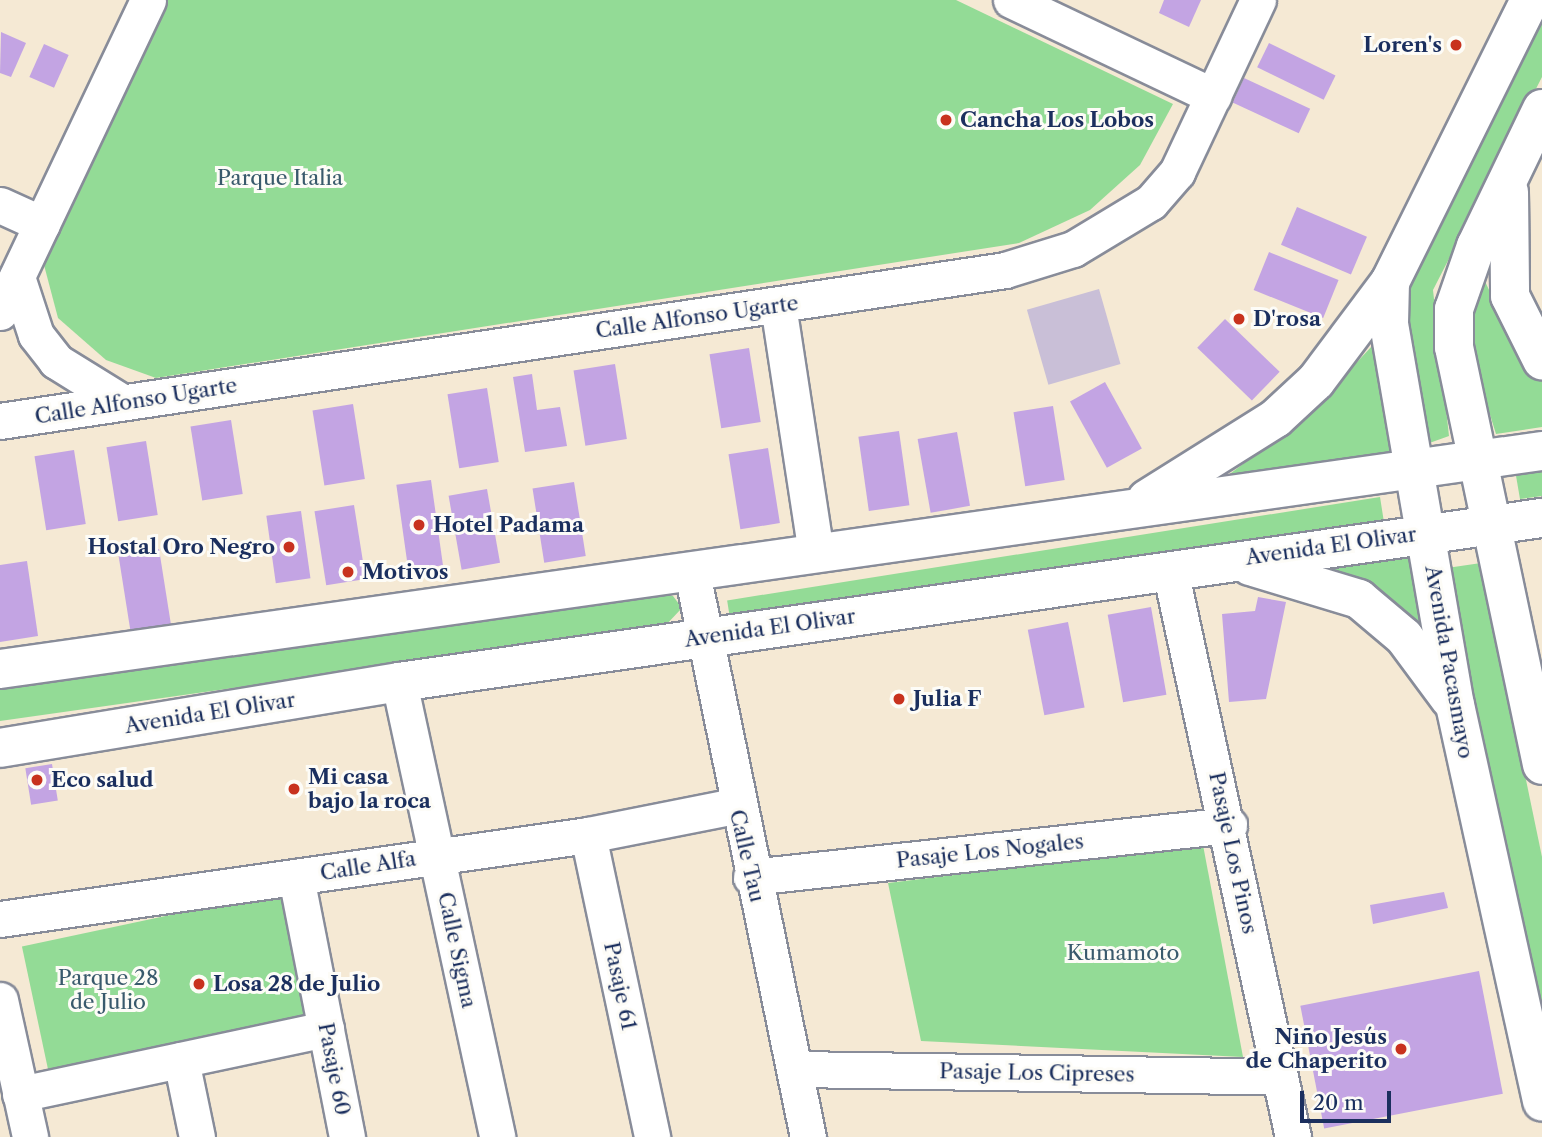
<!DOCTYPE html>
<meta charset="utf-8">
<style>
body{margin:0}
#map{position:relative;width:1542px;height:1137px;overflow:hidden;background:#f5e9d4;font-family:"Libre Caslon Text",serif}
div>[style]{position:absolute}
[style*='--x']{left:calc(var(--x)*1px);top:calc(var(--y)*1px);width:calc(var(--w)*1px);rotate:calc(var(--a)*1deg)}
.industrial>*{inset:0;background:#c9bfd7;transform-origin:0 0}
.green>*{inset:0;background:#93db96;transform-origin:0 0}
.building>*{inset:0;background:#c3a4e3;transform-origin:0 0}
.roads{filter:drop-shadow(2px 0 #888c99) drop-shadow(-2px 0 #888c99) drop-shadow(0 2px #888c99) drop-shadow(0 -2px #888c99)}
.minor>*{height:35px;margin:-17.5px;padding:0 17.5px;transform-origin:17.5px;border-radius:17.5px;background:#fff}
.major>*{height:38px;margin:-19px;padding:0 19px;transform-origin:19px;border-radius:19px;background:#fff}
.dots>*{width:19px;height:19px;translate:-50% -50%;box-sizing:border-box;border:4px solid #fdfcf7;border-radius:50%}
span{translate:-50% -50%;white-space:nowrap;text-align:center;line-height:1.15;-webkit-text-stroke:6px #fdfcf7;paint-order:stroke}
.poi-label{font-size:21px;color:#1b2f5e;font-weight:700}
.right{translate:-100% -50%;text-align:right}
.left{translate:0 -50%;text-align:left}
.park-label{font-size:21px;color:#395a6c}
.street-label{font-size:21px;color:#1b2f5e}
.scale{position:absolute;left:1300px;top:1091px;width:91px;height:32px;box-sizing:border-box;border:4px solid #1b2f5e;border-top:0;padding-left:9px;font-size:21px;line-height:24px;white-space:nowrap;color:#1b2f5e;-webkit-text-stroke:5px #fdfcf7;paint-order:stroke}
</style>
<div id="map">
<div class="industrial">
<i style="left:1099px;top:289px;width:78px;height:75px;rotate:74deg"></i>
</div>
<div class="green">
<i style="clip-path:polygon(166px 0,956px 0,1173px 104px,1140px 165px,1090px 210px,1019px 243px,156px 378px,106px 360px,58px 318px,44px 265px)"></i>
<i style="clip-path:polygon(1542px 10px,1542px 77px,1433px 290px,1449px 436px,1421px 446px,1403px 308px,1408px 269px)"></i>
<i style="clip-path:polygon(1482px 275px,1520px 356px,1542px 377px,1542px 427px,1496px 434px,1478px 376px,1470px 315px)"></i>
<i style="clip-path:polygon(1372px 346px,1391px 457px,1223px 479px,1307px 416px)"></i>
<i style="clip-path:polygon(1542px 467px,1542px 496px,1520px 499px,1515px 470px)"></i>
<i style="left:1380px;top:497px;width:25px;height:661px;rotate:81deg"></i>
<i style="clip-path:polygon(1413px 548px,1430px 647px,1361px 584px,1316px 563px)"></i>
<i style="clip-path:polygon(1481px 563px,1542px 857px,1542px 1022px,1447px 568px)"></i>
<i style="clip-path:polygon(655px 594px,673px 596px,682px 608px,664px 627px,0 721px,0 688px)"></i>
<i style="clip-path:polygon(1203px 845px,1243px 1057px,921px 1041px,888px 883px)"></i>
<i style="left:288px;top:890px;width:133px;height:272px;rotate:78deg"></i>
</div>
<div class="building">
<i style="clip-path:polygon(1164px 0,1201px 0,1189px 27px,1159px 13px)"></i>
<i style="clip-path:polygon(1px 32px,26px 43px,11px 77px,0 73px)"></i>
<i style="left:1269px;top:43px;width:74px;height:27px;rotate:26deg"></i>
<i style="left:44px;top:44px;width:27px;height:36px;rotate:24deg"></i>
<i style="left:1244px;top:78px;width:73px;height:27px;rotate:25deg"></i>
<i style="left:1297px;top:207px;width:76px;height:41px;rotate:23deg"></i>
<i style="left:1269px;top:252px;width:75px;height:41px;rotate:22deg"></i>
<i style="left:1225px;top:319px;width:76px;height:40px;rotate:44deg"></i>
<i style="left:749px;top:348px;width:75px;height:40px;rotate:81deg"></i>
<i style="left:615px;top:364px;width:76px;height:42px;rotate:81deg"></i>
<i style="clip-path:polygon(532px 374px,537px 410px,560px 407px,567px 446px,525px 452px,513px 377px)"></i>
<i style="left:1105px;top:382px;width:76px;height:40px;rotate:61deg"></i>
<i style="left:487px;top:388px;width:75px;height:40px;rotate:81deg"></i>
<i style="left:353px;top:404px;width:76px;height:41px;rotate:81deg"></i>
<i style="left:1053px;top:406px;width:75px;height:40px;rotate:81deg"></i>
<i style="left:231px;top:420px;width:75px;height:41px;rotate:81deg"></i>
<i style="left:899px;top:431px;width:75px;height:41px;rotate:82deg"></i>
<i style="left:957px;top:432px;width:75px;height:40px;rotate:80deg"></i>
<i style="left:146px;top:441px;width:75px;height:40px;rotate:81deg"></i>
<i style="left:768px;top:448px;width:76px;height:40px;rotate:81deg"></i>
<i style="left:74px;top:450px;width:75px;height:40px;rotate:81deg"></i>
<i style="left:431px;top:480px;width:86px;height:35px;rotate:82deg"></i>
<i style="left:574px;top:482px;width:75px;height:42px;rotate:81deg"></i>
<i style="left:487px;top:489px;width:75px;height:39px;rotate:80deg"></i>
<i style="left:354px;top:505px;width:75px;height:40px;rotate:81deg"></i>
<i style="left:301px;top:511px;width:68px;height:35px;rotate:82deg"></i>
<i style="left:159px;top:549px;width:76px;height:41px;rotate:81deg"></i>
<i style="clip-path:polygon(27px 561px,38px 636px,0 642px,0 565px)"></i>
<i style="clip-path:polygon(1258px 597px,1286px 602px,1266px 699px,1229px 702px,1222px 614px,1255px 611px)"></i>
<i style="left:1151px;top:607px;width:89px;height:44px;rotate:80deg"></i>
<i style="left:1068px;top:622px;width:87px;height:41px;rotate:79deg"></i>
<i style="left:52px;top:764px;width:37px;height:27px;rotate:81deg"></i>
<i style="clip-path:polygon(1444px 892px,1448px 908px,1373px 924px,1370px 905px)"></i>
<i style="left:1479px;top:971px;width:125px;height:182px;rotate:79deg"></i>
</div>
<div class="roads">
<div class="minor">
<i style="--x:1011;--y:0;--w:224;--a:25.4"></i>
<i style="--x:0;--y:205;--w:46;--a:24.3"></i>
<i style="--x:17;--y:277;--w:61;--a:71.9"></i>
<i style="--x:36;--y:335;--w:33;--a:52"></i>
<i style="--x:56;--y:361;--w:78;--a:31.8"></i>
<i style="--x:778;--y:305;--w:251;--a:81.3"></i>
<i style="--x:0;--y:312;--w:345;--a:-64.6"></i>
<i style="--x:0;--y:421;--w:1016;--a:-8.54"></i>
<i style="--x:1005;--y:270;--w:71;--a:-17.2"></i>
<i style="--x:1073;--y:249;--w:91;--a:-31.1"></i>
<i style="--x:1151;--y:202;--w:40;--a:-49"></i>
<i style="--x:1177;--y:172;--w:190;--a:-64.8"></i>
<i style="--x:1170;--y:570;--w:580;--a:77.76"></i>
<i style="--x:692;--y:573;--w:576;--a:78.38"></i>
<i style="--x:399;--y:682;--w:465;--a:77.8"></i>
<i style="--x:588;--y:835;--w:309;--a:78"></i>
<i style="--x:296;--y:877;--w:265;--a:78.9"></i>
<i style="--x:751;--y:877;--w:481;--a:-6.2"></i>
<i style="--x:0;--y:919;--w:594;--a:-8.13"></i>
<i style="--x:588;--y:835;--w:150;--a:-11.2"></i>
<i style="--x:0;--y:1000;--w:140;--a:77.6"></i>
<i style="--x:181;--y:1060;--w:79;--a:78.3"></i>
<i style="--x:795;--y:1069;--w:484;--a:0.9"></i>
<i style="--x:20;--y:1094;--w:313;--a:-12"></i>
</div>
<div class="major">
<i style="--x:1530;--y:0;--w:315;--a:116.4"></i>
<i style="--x:1390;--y:282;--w:42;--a:91.4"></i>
<i style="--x:1389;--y:324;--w:387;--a:80.2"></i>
<i style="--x:1455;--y:705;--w:406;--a:77.6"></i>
<i style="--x:1542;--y:109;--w:152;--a:115.7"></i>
<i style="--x:1476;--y:246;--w:67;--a:109.2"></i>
<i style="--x:1454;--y:309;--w:38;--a:90"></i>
<i style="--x:1454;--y:347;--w:427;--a:78.1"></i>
<i style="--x:1509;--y:192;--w:104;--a:89.4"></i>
<i style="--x:1510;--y:296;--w:72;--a:63.4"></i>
<i style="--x:1147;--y:499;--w:152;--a:-32.1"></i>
<i style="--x:1276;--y:418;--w:54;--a:-42.8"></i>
<i style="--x:1316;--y:381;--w:124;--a:-53.2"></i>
<i style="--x:1250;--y:566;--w:114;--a:16.8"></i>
<i style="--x:1359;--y:599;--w:59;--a:40.2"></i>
<i style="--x:1404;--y:637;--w:77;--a:53.4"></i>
<i style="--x:0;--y:669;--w:1557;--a:-8.05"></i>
<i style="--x:0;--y:748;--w:404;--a:-9.4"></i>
<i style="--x:399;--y:682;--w:1155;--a:-8.17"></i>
</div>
</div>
<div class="dots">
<i style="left:1456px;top:45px;background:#c8321e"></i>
<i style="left:946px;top:120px;background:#c8321e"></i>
<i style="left:1239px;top:319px;background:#c8321e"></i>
<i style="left:419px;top:525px;background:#c8321e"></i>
<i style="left:289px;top:547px;background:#c8321e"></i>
<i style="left:348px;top:572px;background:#c8321e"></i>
<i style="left:899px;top:699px;background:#c8321e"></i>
<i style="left:37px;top:780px;background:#c8321e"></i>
<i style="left:294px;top:789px;background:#c8321e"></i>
<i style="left:199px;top:984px;background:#c8321e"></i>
<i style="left:1401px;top:1049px;background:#c8321e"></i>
</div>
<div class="poi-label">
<span class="right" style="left:1442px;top:45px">Loren's</span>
<span class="left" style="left:960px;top:120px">Cancha Los Lobos</span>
<span class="left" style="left:1253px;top:319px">D'rosa</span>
<span class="left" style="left:433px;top:525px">Hotel Padama</span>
<span class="right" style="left:275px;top:547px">Hostal Oro Negro</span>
<span class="left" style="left:362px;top:572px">Motivos</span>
<span class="left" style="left:913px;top:699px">Julia F</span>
<span class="left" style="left:308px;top:789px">Mi casa<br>bajo la roca</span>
<span class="left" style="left:51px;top:780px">Eco salud</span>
<span class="left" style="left:213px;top:984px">Losa 28 de Julio</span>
<span class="right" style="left:1387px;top:1049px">Niño Jesús<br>de Chaperito</span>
</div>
<div class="park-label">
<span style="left:280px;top:178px">Parque Italia</span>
<span style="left:1123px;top:953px">Kumamoto</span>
<span style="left:108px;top:990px">Parque 28<br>de Julio</span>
</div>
<div class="street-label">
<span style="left:697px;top:317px;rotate:-8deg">Calle Alfonso Ugarte</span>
<span style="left:136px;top:401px;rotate:-9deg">Calle Alfonso Ugarte</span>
<span style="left:1331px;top:546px;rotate:-8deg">Avenida El Olivar</span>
<span style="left:770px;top:628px;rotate:-8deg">Avenida El Olivar</span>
<span style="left:1449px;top:662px;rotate:80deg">Avenida Pacasmayo</span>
<span style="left:210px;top:713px;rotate:-9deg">Avenida El Olivar</span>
<span style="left:990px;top:851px;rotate:-6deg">Pasaje Los Nogales</span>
<span style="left:1233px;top:853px;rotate:78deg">Pasaje Los Pinos</span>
<span style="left:747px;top:856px;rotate:77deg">Calle Tau</span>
<span style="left:368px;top:866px;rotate:-9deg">Calle Alfa</span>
<span style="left:457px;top:950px;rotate:78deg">Calle Sigma</span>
<span style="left:620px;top:986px;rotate:78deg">Pasaje 61</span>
<span style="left:334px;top:1069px;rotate:79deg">Pasaje 60</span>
<span style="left:1037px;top:1073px;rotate:1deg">Pasaje Los Cipreses</span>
</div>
<div class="scale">20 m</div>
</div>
